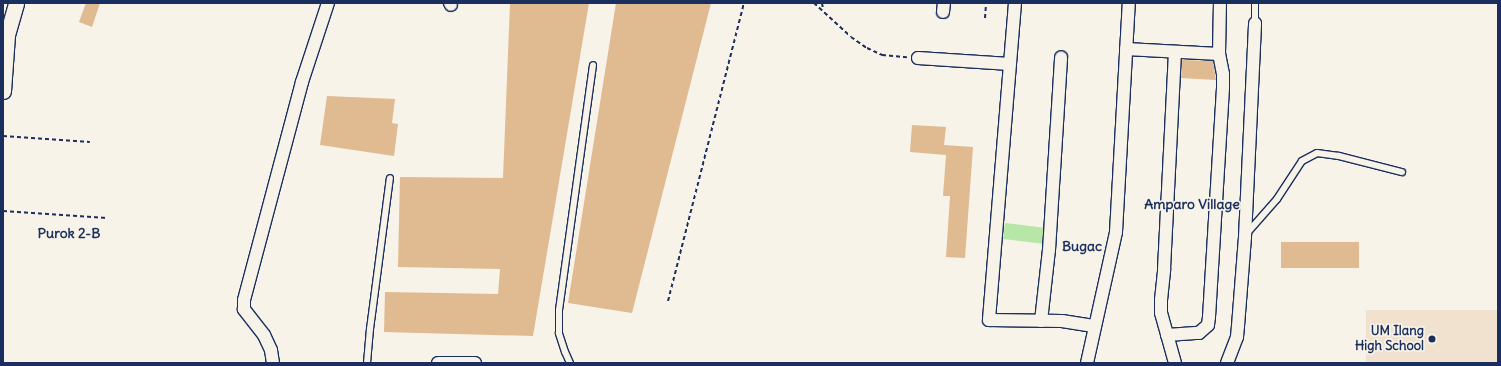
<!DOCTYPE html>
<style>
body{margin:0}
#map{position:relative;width:1501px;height:366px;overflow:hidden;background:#f7f3e8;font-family:Delius,sans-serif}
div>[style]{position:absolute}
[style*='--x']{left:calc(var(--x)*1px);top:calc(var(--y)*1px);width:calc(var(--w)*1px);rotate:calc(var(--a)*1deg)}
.built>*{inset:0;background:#f0e2ce;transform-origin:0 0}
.green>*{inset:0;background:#b6e7a6;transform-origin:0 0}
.building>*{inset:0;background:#e0ba91;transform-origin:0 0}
.path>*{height:2px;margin-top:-1px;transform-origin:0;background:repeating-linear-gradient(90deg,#1b2f5e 0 4px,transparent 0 7px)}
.roads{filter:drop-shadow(1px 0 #1b2f5e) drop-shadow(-1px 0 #1b2f5e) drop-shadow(0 1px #1b2f5e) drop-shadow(0 -1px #1b2f5e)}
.service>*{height:6px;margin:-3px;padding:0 3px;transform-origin:3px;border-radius:3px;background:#f7f3e8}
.minor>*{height:12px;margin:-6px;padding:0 6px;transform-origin:6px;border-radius:6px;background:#f7f3e8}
.tertiary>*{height:15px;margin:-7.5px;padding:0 7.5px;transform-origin:7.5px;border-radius:7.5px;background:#f7f3e8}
.dots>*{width:11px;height:11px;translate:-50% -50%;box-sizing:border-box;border:2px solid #f7f3e8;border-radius:50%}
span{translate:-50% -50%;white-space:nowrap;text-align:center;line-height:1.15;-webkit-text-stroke:3.5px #f7f3e8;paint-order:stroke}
.poi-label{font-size:13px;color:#1b2f5e;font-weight:700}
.right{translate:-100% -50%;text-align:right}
.neighbourhood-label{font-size:14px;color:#1b2f5e;font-weight:700}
.frame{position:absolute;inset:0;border:4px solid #1b2f5e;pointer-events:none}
</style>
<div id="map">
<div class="built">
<i style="left:1498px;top:310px;width:53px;height:132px;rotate:90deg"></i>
</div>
<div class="green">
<i style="left:1005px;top:223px;width:39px;height:16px;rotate:7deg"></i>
</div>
<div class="building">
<i style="clip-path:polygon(86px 3px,100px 3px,92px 27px,79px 22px)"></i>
<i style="clip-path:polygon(510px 3px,589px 3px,533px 336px,384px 332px,385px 292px,498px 294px,500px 269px,398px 267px,400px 177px,503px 178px)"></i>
<i style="clip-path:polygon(616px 3px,711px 3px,632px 313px,568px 303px)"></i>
<i style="clip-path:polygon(1182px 60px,1213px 61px,1216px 80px,1181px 78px)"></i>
<i style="clip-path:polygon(327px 96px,395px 99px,392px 123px,398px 124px,394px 156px,320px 145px)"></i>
<i style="clip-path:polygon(912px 125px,946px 127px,944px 145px,973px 147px,965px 258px,946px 257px,950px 196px,943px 196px,946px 155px,910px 152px)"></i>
<i style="left:1359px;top:242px;width:26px;height:78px;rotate:90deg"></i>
</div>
<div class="path">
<i style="--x:814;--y:3;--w:50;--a:42.6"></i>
<i style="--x:851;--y:37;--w:19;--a:35"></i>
<i style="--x:867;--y:48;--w:17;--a:25"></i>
<i style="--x:882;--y:55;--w:25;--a:5"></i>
<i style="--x:822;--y:3;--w:6;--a:81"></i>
<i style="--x:985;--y:18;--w:15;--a:-86"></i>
<i style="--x:3;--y:136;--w:87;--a:3.9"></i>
<i style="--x:3;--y:211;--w:104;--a:3.9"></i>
<i style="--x:668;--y:301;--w:308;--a:-75.7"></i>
</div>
<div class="roads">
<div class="service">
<i style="--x:1255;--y:23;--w:20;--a:-90"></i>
<i style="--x:1248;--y:232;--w:44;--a:-48.7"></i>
<i style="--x:1277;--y:199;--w:45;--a:-56.7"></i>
<i style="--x:1302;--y:161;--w:17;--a:-28"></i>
<i style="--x:1317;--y:153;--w:22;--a:8"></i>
<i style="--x:1339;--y:156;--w:65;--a:14.3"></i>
<i style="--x:367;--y:363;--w:34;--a:-85"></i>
<i style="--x:370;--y:329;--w:152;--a:-82.5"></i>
<i style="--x:570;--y:363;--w:12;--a:-114"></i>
<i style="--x:565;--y:352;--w:20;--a:-108"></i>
<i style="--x:559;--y:333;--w:23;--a:-90"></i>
<i style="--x:559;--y:310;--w:247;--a:-82.1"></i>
</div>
<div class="minor">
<i style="--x:450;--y:3;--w:2;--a:63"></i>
<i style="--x:1015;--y:3;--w:318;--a:94.7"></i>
<i style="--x:989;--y:320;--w:73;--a:0.8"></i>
<i style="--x:1062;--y:321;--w:32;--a:9"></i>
<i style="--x:943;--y:12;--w:9;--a:-84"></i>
<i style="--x:1126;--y:49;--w:93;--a:3.1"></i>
<i style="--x:918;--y:58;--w:92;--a:3.7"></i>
<i style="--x:1041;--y:321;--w:71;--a:-83.6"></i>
<i style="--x:1049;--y:250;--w:193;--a:-86.4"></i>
<i style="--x:1167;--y:335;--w:32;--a:-4"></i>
<i style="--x:1199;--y:333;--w:12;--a:-42"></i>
<i style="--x:1208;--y:325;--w:8;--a:-83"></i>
<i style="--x:1209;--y:317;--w:230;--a:-86.5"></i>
<i style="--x:1223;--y:87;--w:13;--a:-90"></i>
<i style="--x:1223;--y:74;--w:20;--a:-101"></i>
<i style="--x:1219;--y:54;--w:51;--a:-88.9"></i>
<i style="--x:273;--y:363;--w:13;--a:-99"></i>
<i style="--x:271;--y:350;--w:17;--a:-115"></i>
<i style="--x:264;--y:335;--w:33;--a:-128"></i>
<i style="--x:244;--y:309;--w:9;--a:-90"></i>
<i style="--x:244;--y:300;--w:226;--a:-75.1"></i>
<i style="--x:302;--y:82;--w:83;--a:-71.8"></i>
<i style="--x:438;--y:363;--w:37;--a:0"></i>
<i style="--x:1087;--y:363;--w:134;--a:-77.5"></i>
<i style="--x:1116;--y:232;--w:229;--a:-86.8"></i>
<i style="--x:1175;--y:363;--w:52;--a:-105.6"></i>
<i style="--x:1161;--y:313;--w:13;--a:-90"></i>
<i style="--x:1161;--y:300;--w:31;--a:-84"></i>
<i style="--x:1164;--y:269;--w:217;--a:-87.1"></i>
<i style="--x:1227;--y:363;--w:28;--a:-69"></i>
<i style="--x:1237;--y:337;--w:11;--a:-85"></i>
<i style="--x:1238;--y:326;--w:89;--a:-85.5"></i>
<i style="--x:1245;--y:237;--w:214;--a:-87.3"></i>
</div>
<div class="tertiary">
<i style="--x:3;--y:91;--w:56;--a:-85.9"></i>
<i style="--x:7;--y:35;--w:33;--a:-74"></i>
</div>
</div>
<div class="dots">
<i style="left:1432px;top:339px;background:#1b2f5e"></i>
</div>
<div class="poi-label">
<span class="right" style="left:1424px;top:339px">UM Ilang<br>High School</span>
</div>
<div class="neighbourhood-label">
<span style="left:1192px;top:204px">Amparo Village</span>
<span style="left:69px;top:233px">Purok 2-B</span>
<span style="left:1082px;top:246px">Bugac</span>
</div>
<div class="frame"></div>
</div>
